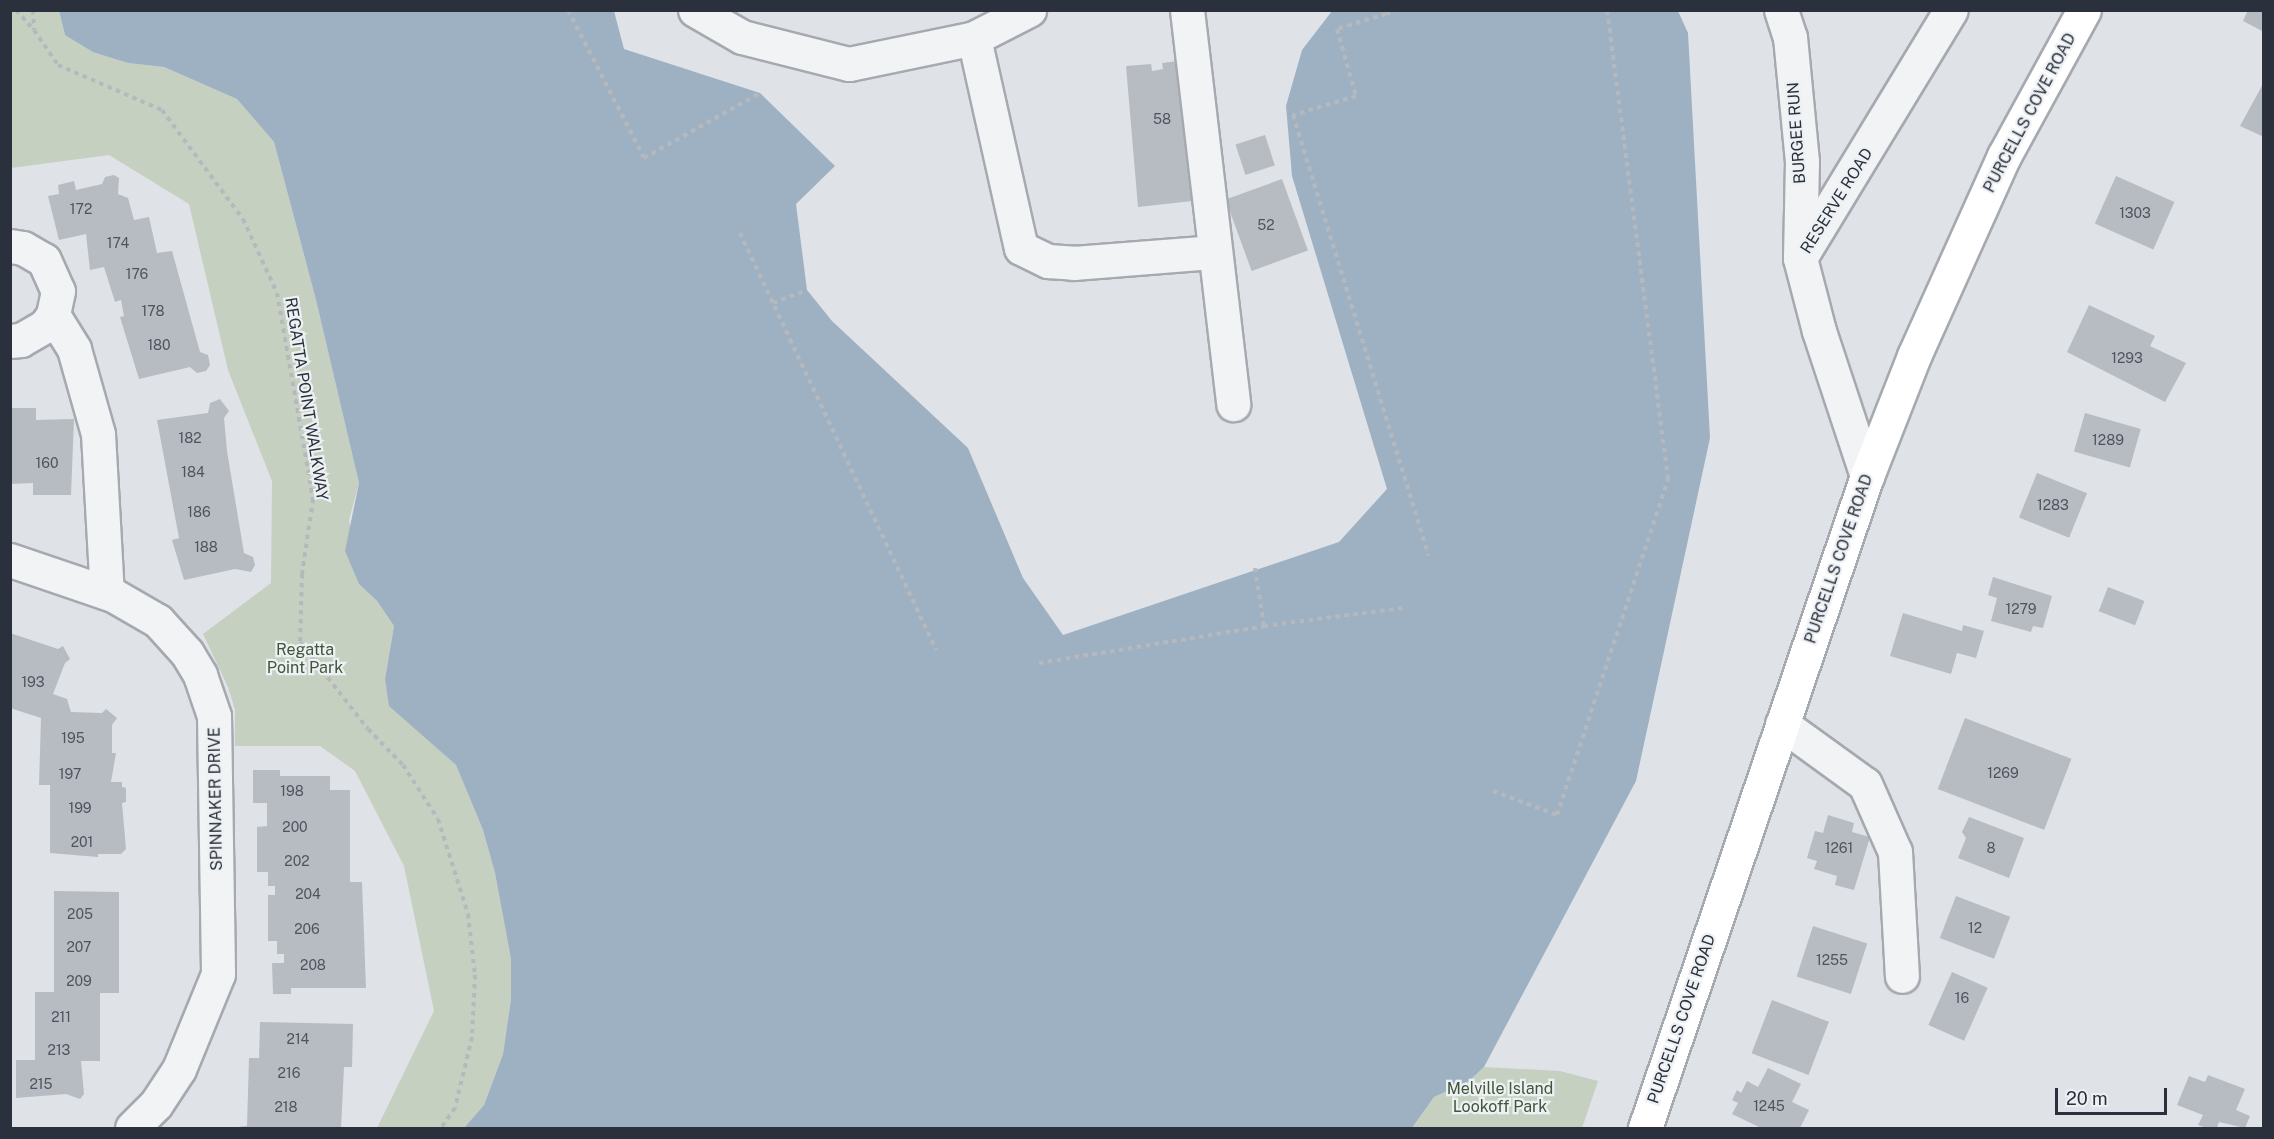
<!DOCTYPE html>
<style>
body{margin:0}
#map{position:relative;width:2274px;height:1139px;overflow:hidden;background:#dfe2e7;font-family:"Public Sans",sans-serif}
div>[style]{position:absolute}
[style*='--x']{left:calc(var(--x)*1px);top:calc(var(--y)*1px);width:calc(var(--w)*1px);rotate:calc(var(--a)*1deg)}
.green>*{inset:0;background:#c6d0c1}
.water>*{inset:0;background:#9eb1c3}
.building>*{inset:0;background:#b7bcc3;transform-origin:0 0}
.path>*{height:4px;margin-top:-2px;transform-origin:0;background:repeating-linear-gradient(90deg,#b5b9be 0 4.5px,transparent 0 9px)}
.roads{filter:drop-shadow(2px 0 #a5a9b0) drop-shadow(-2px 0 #a5a9b0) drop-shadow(0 2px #a5a9b0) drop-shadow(0 -2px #a5a9b0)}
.minor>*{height:33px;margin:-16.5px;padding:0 16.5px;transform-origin:16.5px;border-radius:16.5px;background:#f1f3f5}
.major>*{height:33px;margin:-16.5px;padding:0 16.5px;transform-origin:16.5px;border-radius:16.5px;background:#fff}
span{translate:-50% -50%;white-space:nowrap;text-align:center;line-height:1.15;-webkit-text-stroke:4.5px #eef1f4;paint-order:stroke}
.number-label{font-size:14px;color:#4d545e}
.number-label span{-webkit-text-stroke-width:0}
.street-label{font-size:16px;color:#2a313c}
.park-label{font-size:16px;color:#405639}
.frame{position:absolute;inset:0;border:12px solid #2a313c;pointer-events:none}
.scale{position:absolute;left:2055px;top:1088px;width:112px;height:27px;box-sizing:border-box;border:3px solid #2a313c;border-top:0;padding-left:8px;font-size:18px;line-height:21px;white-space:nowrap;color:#2a313c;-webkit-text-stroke:4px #eef1f4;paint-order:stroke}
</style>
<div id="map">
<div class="green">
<i style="clip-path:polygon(11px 11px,59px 11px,65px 35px,128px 63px,164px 67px,237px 99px,274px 142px,316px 300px,359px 483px,349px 520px,359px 584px,377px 601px,394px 626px,385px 679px,424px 736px,456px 765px,483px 830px,495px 873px,511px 959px,511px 999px,503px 1054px,484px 1105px,464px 1128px,377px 1128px,434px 1011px,404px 866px,355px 771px,320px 746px,235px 746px,235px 710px,228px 687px,203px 634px,271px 583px,272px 481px,228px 370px,189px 204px,109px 155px,11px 168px)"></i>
<i style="clip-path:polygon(1484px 1067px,1560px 1071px,1598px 1081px,1582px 1128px,1412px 1128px,1434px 1097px,1469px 1081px)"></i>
</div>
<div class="water">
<i style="clip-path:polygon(59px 11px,614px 11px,624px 49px,760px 93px,835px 166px,796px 204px,807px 290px,832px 321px,968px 448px,1023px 578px,1063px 635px,1339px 542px,1387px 489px,1292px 176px,1286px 106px,1302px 50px,1332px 11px,1678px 11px,1688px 33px,1710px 438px,1636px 781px,1484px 1067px,1469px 1081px,1434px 1097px,1412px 1128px,464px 1128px,484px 1105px,503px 1054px,511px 999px,511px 959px,495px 873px,483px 830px,456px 765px,389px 706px,385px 679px,394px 626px,377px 601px,359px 584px,345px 551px,359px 483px,316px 300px,274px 142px,237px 99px,164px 67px,128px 63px,93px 52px,65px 35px)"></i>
</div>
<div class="building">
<i style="clip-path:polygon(2248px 10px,2264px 10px,2264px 32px,2243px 21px)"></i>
<i style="clip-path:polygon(1186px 60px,1201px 200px,1138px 207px,1126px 66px,1151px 64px,1152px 71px,1163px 69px,1162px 63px)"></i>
<i style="clip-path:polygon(2264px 82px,2264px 137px,2240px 126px)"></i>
<i style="left:1265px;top:135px;width:32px;height:31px;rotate:72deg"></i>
<i style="clip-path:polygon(114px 175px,119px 178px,118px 194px,128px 198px,134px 220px,149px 217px,157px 253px,172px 251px,200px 352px,208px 355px,210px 365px,206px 371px,197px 373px,190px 367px,139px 379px,120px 317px,124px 316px,121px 300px,115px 302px,104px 267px,90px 270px,86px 234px,59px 240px,48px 196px,59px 194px,58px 185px,74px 181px,76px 190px,102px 184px,105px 177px)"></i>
<i style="left:2116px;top:176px;width:64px;height:52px;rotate:24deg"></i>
<i style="left:1282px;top:179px;width:76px;height:60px;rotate:70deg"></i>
<i style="clip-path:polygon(2089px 305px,2155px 336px,2150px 346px,2186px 363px,2165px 402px,2067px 352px)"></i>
<i style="clip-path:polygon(220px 399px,229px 411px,224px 418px,227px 451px,244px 553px,253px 557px,255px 565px,251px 572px,235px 569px,184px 580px,172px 540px,179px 538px,157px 420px,208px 413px,210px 403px)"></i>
<i style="clip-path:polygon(10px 408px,36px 408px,36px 420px,74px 419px,71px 495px,33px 495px,33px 483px,10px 484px)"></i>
<i style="left:2085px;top:413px;width:58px;height:40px;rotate:16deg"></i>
<i style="left:2037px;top:473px;width:54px;height:48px;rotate:22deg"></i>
<i style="clip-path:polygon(1993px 577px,2052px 596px,2043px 628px,2033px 626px,2031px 632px,1991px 621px,1997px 598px,1988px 595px)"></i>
<i style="left:2108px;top:587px;width:39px;height:26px;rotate:21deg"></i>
<i style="clip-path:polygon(1903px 613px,1962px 631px,1963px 625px,1984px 631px,1976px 658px,1957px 653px,1951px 674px,1890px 656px)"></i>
<i style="clip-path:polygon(10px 633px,58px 649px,63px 646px,70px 659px,65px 663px,53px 694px,67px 699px,71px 712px,102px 713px,106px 709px,117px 718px,112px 725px,112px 753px,116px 753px,111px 782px,122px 782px,122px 787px,126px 788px,126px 802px,122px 803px,126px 849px,121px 854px,98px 854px,98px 857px,50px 853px,50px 785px,39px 785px,41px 718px,10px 708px)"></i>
<i style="left:1965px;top:718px;width:114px;height:76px;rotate:21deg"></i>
<i style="clip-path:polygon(253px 770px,280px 770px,280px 776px,330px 776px,330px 790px,350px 790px,350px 882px,362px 882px,366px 988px,291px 988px,291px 994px,273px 994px,272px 963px,284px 963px,284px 954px,277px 954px,277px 941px,268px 941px,268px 895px,275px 895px,275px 886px,268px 886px,268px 872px,257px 872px,257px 827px,267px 826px,267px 803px,253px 803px)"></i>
<i style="clip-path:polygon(1828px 815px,1854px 823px,1852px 832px,1870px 837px,1854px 890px,1835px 885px,1837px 876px,1814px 869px,1817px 861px,1807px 858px,1815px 831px,1823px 833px)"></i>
<i style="clip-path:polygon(1969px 817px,2024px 838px,2009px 878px,1958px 858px,1966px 838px,1962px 832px)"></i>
<i style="clip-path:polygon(54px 891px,119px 892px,119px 993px,100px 993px,100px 1061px,81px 1061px,84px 1094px,80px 1099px,66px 1094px,16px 1098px,16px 1060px,35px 1060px,35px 992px,54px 992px)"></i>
<i style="left:1956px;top:896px;width:58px;height:45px;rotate:21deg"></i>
<i style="left:1813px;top:926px;width:57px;height:53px;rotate:18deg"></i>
<i style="left:1952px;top:972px;width:39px;height:58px;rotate:24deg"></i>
<i style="left:1772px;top:1000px;width:61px;height:57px;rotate:21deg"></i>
<i style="clip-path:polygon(260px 1022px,353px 1024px,352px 1067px,344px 1067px,341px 1128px,228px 1128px,247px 1126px,249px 1058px,259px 1058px)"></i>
<i style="clip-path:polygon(1768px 1068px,1801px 1084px,1792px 1102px,1809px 1110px,1800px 1128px,1761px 1128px,1732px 1114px,1738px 1103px,1732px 1100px,1737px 1090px,1741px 1093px,1747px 1081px,1758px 1087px)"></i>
<i style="clip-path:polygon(2208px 1075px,2245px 1089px,2236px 1110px,2250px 1116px,2245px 1128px,2219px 1122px,2217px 1128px,2207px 1128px,2198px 1125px,2203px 1115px,2177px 1105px,2189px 1076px,2205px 1082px)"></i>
</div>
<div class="path">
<i style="--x:16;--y:10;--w:27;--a:48"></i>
<i style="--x:33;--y:10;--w:20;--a:87"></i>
<i style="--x:34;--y:30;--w:42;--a:55.6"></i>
<i style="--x:58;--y:65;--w:113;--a:23.4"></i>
<i style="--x:162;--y:110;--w:136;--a:53.4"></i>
<i style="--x:243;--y:219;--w:81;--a:65.3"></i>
<i style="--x:277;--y:293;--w:209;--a:80.1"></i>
<i style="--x:313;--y:499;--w:76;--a:98.3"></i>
<i style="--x:302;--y:574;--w:68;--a:91.7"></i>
<i style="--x:300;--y:642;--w:110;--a:52"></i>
<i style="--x:368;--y:729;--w:50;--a:45.8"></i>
<i style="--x:403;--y:765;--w:64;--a:57.1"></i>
<i style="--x:438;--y:819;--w:100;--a:72.5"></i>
<i style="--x:468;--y:914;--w:61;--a:83.5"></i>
<i style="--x:475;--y:975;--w:62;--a:92.8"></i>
<i style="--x:472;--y:1037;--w:73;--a:103.5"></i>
<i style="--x:455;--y:1108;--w:24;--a:125"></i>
<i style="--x:568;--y:10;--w:166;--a:62.8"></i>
<i style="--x:644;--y:158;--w:133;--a:-29.3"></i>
<i style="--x:1385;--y:10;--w:4;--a:76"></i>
<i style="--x:1386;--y:14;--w:12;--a:-20"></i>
<i style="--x:1386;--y:14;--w:51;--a:163"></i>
<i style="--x:1337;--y:29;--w:70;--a:74.2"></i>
<i style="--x:1356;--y:96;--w:66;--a:163.2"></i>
<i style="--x:1293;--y:115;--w:461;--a:72.9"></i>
<i style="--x:740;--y:233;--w:461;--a:64.8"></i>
<i style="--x:773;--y:303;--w:36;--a:-21"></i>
<i style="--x:1255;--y:568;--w:59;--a:81.2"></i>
<i style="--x:1039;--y:663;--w:228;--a:-9.3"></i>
<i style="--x:1264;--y:626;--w:140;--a:-7.4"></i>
<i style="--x:1493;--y:791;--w:68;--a:20.6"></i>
<i style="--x:1557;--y:815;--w:354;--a:-71.7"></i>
<i style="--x:1668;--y:479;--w:473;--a:-97.4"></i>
</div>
<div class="roads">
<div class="minor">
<i style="--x:695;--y:10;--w:54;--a:29.9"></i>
<i style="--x:742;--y:37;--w:110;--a:14.2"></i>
<i style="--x:849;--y:64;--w:128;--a:-11.7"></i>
<i style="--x:974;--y:38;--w:62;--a:-27"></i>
<i style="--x:1187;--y:10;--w:397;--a:83.3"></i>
<i style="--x:1781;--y:10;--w:28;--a:72"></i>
<i style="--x:1790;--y:37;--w:125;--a:84.5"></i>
<i style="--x:1802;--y:161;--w:97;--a:91.2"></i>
<i style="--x:1800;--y:258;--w:75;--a:75.4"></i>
<i style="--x:1819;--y:331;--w:153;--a:71.7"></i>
<i style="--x:974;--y:38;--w:215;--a:77.4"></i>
<i style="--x:1021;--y:248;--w:30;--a:26"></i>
<i style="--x:1048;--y:261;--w:26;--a:4"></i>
<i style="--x:1074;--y:263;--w:141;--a:-4.5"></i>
<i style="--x:10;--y:246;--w:13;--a:9"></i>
<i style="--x:23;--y:248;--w:24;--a:30"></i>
<i style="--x:44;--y:260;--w:34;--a:66"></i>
<i style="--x:58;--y:291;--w:25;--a:102"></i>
<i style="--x:53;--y:315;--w:14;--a:126"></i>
<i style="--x:45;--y:326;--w:28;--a:150"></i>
<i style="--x:21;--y:340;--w:11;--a:175"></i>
<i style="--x:1800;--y:258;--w:290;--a:-58.7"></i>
<i style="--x:53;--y:315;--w:40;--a:58"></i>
<i style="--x:74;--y:349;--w:88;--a:74.2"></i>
<i style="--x:98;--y:434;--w:159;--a:86.8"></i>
<i style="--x:10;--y:560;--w:109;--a:18.8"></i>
<i style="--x:113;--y:595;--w:52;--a:30"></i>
<i style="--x:158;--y:621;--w:43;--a:47.8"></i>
<i style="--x:187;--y:653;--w:26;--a:59"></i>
<i style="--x:200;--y:675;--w:43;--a:71.1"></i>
<i style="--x:214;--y:716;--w:258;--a:89.1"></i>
<i style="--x:218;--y:974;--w:103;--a:112.3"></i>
<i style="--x:179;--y:1069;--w:42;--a:123.3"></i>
<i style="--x:156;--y:1104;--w:34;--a:135"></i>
<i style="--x:1782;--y:724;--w:102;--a:35.9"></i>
<i style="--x:1865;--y:784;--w:74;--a:66.2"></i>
<i style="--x:1895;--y:852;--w:124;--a:86.8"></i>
</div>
<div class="major">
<i style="--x:1645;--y:1128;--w:689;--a:-71.2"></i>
<i style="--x:1867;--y:476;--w:129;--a:-68.6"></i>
<i style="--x:1914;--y:356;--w:219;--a:-65.8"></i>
<i style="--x:2004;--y:156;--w:166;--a:-61.3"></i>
</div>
</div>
<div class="number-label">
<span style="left:1162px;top:119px">58</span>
<span style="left:81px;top:209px">172</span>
<span style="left:2135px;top:213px">1303</span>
<span style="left:1266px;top:225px">52</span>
<span style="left:118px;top:243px">174</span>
<span style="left:137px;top:274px">176</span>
<span style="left:153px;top:311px">178</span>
<span style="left:159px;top:345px">180</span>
<span style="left:2127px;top:358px">1293</span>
<span style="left:190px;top:438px">182</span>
<span style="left:2108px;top:440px">1289</span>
<span style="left:47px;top:463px">160</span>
<span style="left:193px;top:472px">184</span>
<span style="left:2053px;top:505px">1283</span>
<span style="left:199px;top:512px">186</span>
<span style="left:206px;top:547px">188</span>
<span style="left:2021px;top:609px">1279</span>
<span style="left:33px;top:682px">193</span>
<span style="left:73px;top:738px">195</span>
<span style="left:2003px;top:773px">1269</span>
<span style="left:70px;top:774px">197</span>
<span style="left:292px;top:791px">198</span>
<span style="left:80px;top:808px">199</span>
<span style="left:295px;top:827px">200</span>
<span style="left:82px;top:842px">201</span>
<span style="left:1839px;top:848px">1261</span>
<span style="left:1991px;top:848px">8</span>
<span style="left:297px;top:861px">202</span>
<span style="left:308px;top:894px">204</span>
<span style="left:80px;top:914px">205</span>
<span style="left:1975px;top:928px">12</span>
<span style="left:307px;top:929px">206</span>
<span style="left:79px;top:947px">207</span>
<span style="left:1832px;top:960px">1255</span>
<span style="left:313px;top:965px">208</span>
<span style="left:79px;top:981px">209</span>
<span style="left:1962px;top:998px">16</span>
<span style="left:61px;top:1017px">211</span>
<span style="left:298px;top:1039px">214</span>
<span style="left:59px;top:1050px">213</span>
<span style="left:289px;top:1073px">216</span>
<span style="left:41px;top:1084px">215</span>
<span style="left:1769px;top:1106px">1245</span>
<span style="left:286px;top:1107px">218</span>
</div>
<div class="street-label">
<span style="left:2030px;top:113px;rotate:-62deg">PURCELLS COVE ROAD</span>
<span style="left:1797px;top:133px;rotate:-94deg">BURGEE RUN</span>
<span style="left:1837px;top:201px;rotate:-58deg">RESERVE ROAD</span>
<span style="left:306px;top:399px;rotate:81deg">REGATTA POINT WALKWAY</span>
<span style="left:1839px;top:559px;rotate:-71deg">PURCELLS COVE ROAD</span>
<span style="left:216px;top:799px;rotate:-91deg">SPINNAKER DRIVE</span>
<span style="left:1682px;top:1019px;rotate:-71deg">PURCELLS COVE ROAD</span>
</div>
<div class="park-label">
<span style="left:305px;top:659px">Regatta<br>Point Park</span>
<span style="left:1500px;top:1098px">Melville Island<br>Lookoff Park</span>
</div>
<div class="frame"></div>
<div class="scale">20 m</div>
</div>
